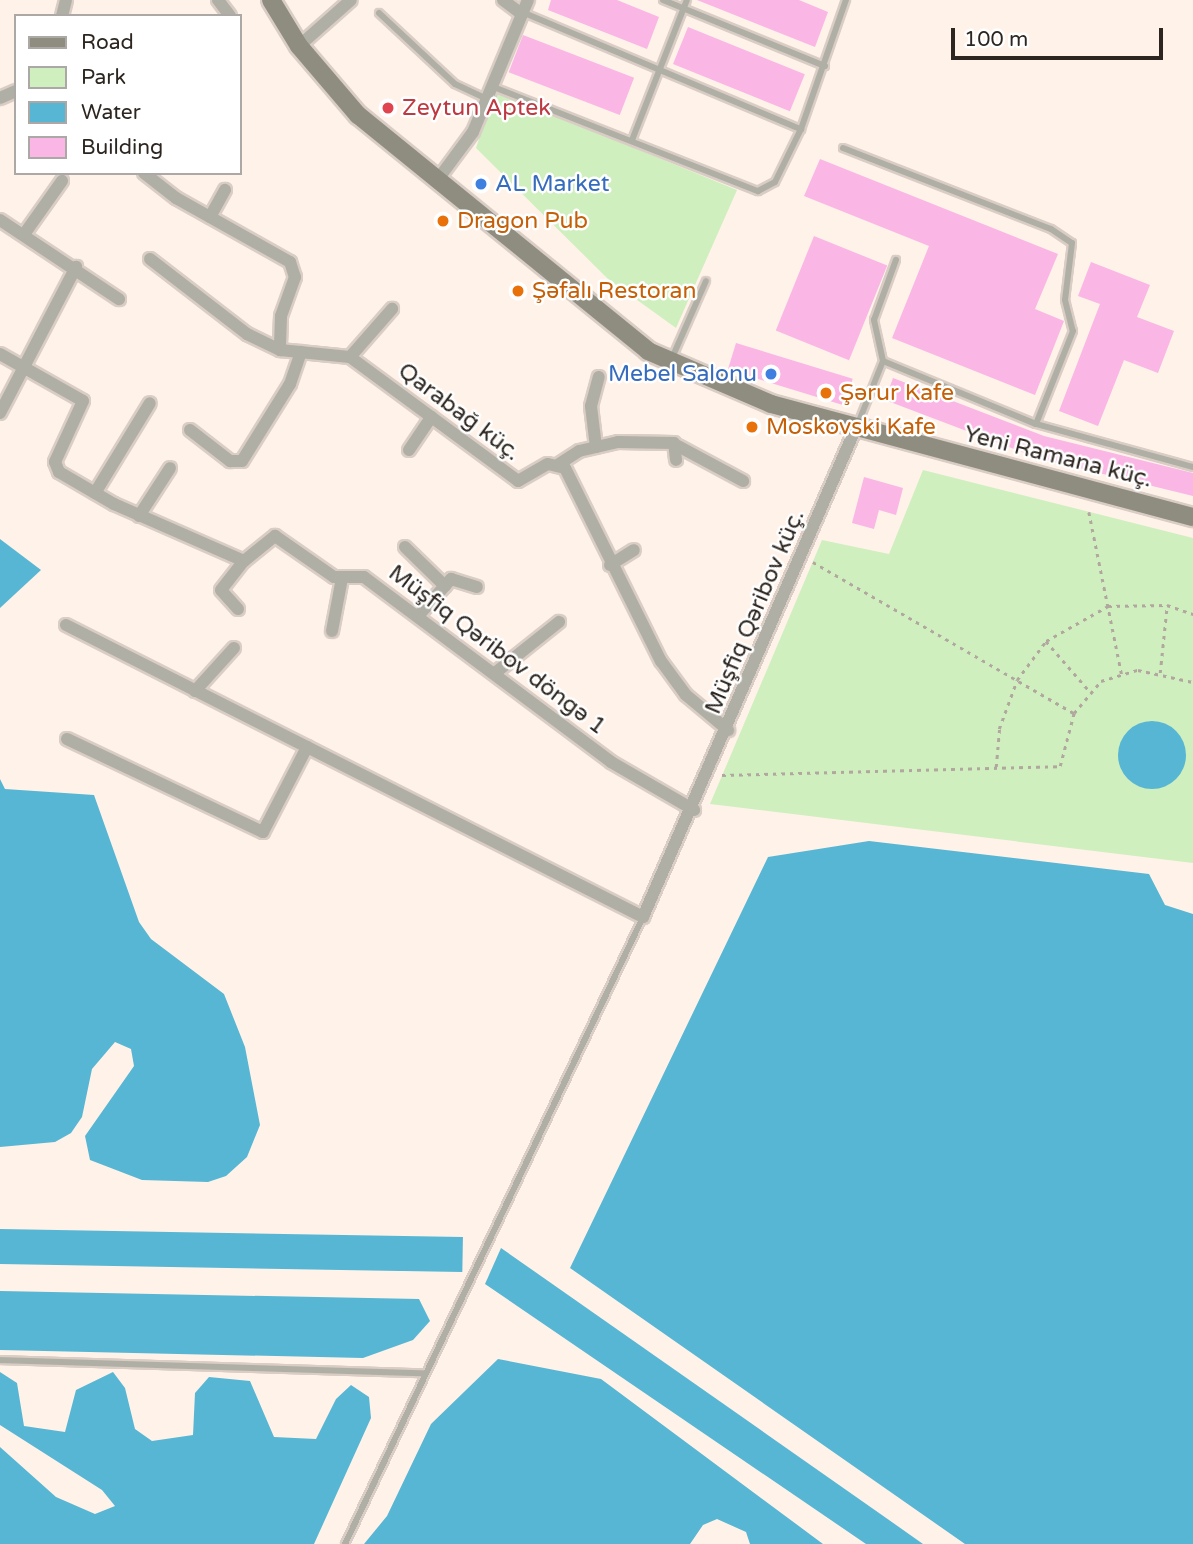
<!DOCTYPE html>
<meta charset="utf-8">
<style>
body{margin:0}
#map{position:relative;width:1193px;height:1544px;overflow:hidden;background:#fff2e9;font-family:"Varela Round",sans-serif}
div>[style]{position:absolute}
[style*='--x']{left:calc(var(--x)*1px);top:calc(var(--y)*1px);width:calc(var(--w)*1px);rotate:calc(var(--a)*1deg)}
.green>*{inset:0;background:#cfefbf}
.water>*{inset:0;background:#57b6d4;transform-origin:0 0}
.round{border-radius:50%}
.building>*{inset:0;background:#fab6e5;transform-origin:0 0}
.path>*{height:2.5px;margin-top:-1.25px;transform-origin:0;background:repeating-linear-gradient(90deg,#b2a79f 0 3.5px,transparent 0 8.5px)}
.roads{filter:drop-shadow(2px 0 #d9cdc5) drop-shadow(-2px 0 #d9cdc5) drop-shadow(0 2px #d9cdc5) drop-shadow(0 -2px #d9cdc5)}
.lane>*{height:6px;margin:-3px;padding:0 3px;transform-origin:3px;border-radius:3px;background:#b0afa5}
.street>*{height:12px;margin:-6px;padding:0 6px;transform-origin:6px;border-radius:6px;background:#b0afa5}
.secondary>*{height:18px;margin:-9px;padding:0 9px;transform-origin:9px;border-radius:9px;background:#8f8d7f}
.dots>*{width:19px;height:19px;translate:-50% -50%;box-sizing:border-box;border:4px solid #fff;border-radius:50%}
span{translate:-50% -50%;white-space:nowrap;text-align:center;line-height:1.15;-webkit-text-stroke:5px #fff;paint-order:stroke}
.health-label{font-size:23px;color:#be3a42}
.left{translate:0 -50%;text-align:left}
.shop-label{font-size:23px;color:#366cbe}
.right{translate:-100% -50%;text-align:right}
.food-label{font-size:23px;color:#c56008}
.street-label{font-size:23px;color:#2d2620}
.legend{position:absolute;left:14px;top:14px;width:228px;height:161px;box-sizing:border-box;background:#fff;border:2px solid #aba8a6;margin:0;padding:9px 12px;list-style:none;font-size:21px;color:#2d2620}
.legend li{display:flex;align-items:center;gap:14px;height:35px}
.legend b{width:35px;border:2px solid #aba8a6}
.scale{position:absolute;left:951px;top:28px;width:212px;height:32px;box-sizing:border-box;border:4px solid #2d2620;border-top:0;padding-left:9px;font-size:21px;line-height:24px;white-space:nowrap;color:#2d2620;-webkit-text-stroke:5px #fff;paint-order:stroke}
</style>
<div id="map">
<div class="green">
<i style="clip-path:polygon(495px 91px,737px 190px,676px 328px,608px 279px,476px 148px)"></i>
<i style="clip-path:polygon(923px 470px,1193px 538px,1193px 863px,710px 804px,822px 540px,889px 554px)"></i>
</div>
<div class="water">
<i style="clip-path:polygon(0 539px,41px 570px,0 608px)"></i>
<i class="round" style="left:1118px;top:721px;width:68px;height:68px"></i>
<i style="clip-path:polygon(0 779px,5px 789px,94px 795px,139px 922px,151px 939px,224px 994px,245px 1047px,260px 1125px,247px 1157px,226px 1176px,208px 1182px,142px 1180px,90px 1160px,85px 1136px,134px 1066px,131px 1049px,115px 1042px,92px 1069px,82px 1117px,71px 1133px,55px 1142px,0 1147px)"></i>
<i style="clip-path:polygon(869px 841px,1149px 874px,1165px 905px,1193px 914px,1193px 1544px,965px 1544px,570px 1268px,768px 857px)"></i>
<i style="left:0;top:1229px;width:463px;height:35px;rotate:1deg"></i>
<i style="clip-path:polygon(501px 1248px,889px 1520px,923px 1544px,866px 1544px,485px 1284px)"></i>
<i style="clip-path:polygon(0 1291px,419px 1299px,430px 1321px,413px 1340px,363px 1358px,0 1350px)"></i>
<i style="clip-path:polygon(498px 1359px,601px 1379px,823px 1544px,750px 1544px,746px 1532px,717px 1519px,703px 1525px,690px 1544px,364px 1544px,387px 1516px,431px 1424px)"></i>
<i style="clip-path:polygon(0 1372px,17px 1383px,24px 1426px,65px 1432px,76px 1390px,113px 1372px,125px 1388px,135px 1429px,152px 1441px,193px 1435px,195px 1393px,209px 1377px,250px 1381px,274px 1437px,316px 1439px,336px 1399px,351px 1385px,369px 1397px,371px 1418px,314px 1544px,0 1544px,0 1447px,56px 1497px,95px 1514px,115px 1506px,102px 1490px,0 1425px)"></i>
</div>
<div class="building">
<i style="clip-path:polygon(551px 0,617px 0,659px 17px,647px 49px,548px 10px)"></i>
<i style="clip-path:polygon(697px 0,799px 0,828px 12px,815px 47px)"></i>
<i style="left:688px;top:27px;width:126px;height:40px;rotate:22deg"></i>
<i style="left:523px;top:35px;width:119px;height:40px;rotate:21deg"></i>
<i style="clip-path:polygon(820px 159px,1058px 254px,1035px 309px,1064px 321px,1035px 395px,892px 338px,929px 246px,804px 196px)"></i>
<i style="left:814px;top:236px;width:79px;height:102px;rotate:22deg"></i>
<i style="clip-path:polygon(1091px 262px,1150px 285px,1137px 317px,1174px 331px,1158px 373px,1124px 360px,1098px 426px,1059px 411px,1100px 304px,1078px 296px)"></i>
<i style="left:736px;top:343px;width:122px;height:28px;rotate:17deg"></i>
<i style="clip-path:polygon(893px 378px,1044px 436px,1193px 473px,1193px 496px,1038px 458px,885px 400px)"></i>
<i style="clip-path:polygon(864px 477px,903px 488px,896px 515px,879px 510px,874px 529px,852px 523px)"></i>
</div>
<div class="path">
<i style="--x:1089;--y:512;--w:166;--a:78.6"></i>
<i style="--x:813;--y:562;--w:302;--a:30.1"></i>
<i style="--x:1046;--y:641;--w:69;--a:49.1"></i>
<i style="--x:1160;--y:673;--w:68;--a:-84.1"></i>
<i style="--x:996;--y:767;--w:38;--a:-85"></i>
<i style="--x:999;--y:729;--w:52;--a:-69.8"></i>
<i style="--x:1017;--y:680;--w:49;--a:-53.4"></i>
<i style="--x:1046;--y:641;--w:71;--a:-29.4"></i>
<i style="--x:1108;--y:606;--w:59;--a:-1"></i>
<i style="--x:1167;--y:605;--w:28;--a:19"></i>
<i style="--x:722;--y:775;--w:338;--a:-1.5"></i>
<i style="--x:1060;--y:766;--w:55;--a:-75.2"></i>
<i style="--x:1074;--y:713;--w:42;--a:-49.8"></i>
<i style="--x:1101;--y:681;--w:39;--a:-17"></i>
<i style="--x:1138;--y:670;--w:56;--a:12.3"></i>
</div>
<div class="roads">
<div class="lane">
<i style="--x:663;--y:0;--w:175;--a:22.2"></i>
<i style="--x:522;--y:12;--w:303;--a:22.8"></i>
<i style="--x:379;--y:13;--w:104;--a:43.1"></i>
<i style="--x:455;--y:84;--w:33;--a:25"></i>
<i style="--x:491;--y:86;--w:287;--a:21.5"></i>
<i style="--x:758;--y:191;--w:19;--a:-28"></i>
<i style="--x:775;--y:182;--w:59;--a:-63.9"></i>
<i style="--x:801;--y:129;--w:137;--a:-70.8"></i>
<i style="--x:632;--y:140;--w:150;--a:-68.6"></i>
<i style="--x:843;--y:148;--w:223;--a:21.3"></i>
<i style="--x:1051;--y:229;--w:25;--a:34"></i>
<i style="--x:1072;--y:243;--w:57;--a:97"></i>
<i style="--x:1065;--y:300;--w:32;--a:76"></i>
<i style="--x:1073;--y:331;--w:100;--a:111.7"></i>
<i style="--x:672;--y:358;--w:84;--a:-66.2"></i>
<i style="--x:883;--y:361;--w:165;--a:22.4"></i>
<i style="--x:1036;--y:424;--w:163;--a:15.3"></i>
<i style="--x:857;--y:426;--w:70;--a:-68.2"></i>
<i style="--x:883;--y:361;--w:42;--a:-102.4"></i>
<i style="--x:874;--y:320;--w:64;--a:-69.9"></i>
<i style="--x:0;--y:1360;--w:425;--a:1.8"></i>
<i style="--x:345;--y:1544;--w:694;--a:-64.58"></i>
</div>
<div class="street">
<i style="--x:218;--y:0;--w:20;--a:53"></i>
<i style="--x:503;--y:0;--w:20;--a:37"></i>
<i style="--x:62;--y:16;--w:16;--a:-76"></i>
<i style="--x:299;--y:46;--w:69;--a:-41.5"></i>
<i style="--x:0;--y:98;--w:17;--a:-24"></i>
<i style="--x:144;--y:173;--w:41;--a:38"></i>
<i style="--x:176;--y:198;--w:131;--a:29.3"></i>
<i style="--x:290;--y:262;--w:16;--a:72"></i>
<i style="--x:295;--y:277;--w:41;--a:109.7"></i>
<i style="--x:281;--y:316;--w:34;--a:92"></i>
<i style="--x:280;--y:350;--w:70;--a:5.7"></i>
<i style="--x:350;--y:357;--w:209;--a:36.4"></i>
<i style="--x:518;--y:481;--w:34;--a:-30"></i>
<i style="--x:548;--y:464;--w:17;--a:13"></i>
<i style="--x:565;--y:468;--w:216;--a:63.6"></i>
<i style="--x:661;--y:661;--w:42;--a:53.7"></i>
<i style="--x:686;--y:695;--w:55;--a:39.8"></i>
<i style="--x:436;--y:182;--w:62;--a:-53.5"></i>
<i style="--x:473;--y:132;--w:143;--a:-67.4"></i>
<i style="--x:210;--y:217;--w:31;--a:-61"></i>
<i style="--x:0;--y:220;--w:143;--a:33.6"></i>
<i style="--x:25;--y:233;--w:64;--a:-54.6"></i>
<i style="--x:150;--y:259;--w:123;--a:37.7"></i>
<i style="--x:247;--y:334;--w:37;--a:26"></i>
<i style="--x:0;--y:354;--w:95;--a:29.5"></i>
<i style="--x:83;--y:401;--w:67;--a:114.7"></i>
<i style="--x:55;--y:462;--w:11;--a:68"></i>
<i style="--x:59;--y:472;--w:64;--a:30.2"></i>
<i style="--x:114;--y:504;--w:142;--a:23.7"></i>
<i style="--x:244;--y:561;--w:40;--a:-39"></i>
<i style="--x:275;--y:536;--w:72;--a:34.8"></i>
<i style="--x:334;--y:577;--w:30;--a:0"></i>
<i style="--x:364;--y:577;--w:309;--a:36.8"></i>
<i style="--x:611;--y:762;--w:96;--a:30"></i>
<i style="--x:350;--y:357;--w:64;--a:-48.8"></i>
<i style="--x:0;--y:413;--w:165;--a:-62.5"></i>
<i style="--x:190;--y:430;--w:51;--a:37.8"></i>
<i style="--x:230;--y:461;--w:12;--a:0"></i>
<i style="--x:242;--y:461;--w:91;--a:-58.1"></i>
<i style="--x:290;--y:384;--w:34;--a:-71"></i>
<i style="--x:678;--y:446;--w:74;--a:28.3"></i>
<i style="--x:596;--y:447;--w:41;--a:-97"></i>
<i style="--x:591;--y:406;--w:30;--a:-75"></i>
<i style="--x:409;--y:450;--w:40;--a:-56"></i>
<i style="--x:559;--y:464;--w:24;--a:-33"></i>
<i style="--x:579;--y:451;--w:40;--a:-13"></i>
<i style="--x:618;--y:442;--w:56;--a:1"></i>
<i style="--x:674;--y:443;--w:17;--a:83"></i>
<i style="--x:95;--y:493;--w:105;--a:-58.6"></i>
<i style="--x:139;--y:516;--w:57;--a:-57.1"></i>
<i style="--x:405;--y:547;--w:56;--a:44.3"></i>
<i style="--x:610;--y:565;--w:28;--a:-32"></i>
<i style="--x:238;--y:609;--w:25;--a:-132"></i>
<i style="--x:221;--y:590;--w:37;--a:-52"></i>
<i style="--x:418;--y:616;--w:50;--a:-48.3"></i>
<i style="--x:451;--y:579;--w:27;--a:17"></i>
<i style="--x:66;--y:625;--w:647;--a:26.84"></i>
<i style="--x:643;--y:917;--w:531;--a:-66.48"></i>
<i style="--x:332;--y:631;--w:54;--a:-79.3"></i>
<i style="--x:495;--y:673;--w:82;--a:-38.6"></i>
<i style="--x:195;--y:691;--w:58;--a:-47.8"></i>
<i style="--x:67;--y:739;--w:217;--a:25.4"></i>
<i style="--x:263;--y:832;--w:96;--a:-62.6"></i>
</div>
<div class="secondary">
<i style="--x:271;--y:0;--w:54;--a:58.7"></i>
<i style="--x:299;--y:46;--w:91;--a:49.5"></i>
<i style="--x:358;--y:115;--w:374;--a:39.1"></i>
<i style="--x:648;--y:351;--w:134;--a:23.3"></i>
<i style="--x:771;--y:404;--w:437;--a:15"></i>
</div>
</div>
<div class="dots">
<i style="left:388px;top:108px;background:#e0444e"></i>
<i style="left:481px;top:184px;background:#3f7fe0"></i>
<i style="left:443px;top:221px;background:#e8710a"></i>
<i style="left:518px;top:291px;background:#e8710a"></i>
<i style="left:771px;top:374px;background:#3f7fe0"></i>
<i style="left:826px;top:393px;background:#e8710a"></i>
<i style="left:752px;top:427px;background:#e8710a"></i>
</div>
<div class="health-label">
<span class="left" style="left:402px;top:108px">Zeytun Aptek</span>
</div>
<div class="shop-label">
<span class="left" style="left:495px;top:184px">AL Market</span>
<span class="right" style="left:757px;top:374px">Mebel Salonu</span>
</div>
<div class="food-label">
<span class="left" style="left:457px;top:221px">Dragon Pub</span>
<span class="left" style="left:532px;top:291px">Şəfalı Restoran</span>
<span class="left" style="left:840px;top:393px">Şərur Kafe</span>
<span class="left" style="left:766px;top:427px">Moskovski Kafe</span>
</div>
<div class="street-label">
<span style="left:459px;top:412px;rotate:37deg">Qarabağ küç.</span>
<span style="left:1058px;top:457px;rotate:14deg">Yeni Ramana küç.</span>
<span style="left:755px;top:612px;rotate:-67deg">Müşfiq Qəribov küç.</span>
<span style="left:497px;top:650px;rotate:37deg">Müşfiq Qəribov döngə 1</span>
</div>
<ul class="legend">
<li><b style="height:9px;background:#8f8d7f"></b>Road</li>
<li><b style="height:19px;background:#cfefbf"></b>Park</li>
<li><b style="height:19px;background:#57b6d4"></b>Water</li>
<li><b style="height:19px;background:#fab6e5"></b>Building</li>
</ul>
<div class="scale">100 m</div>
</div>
